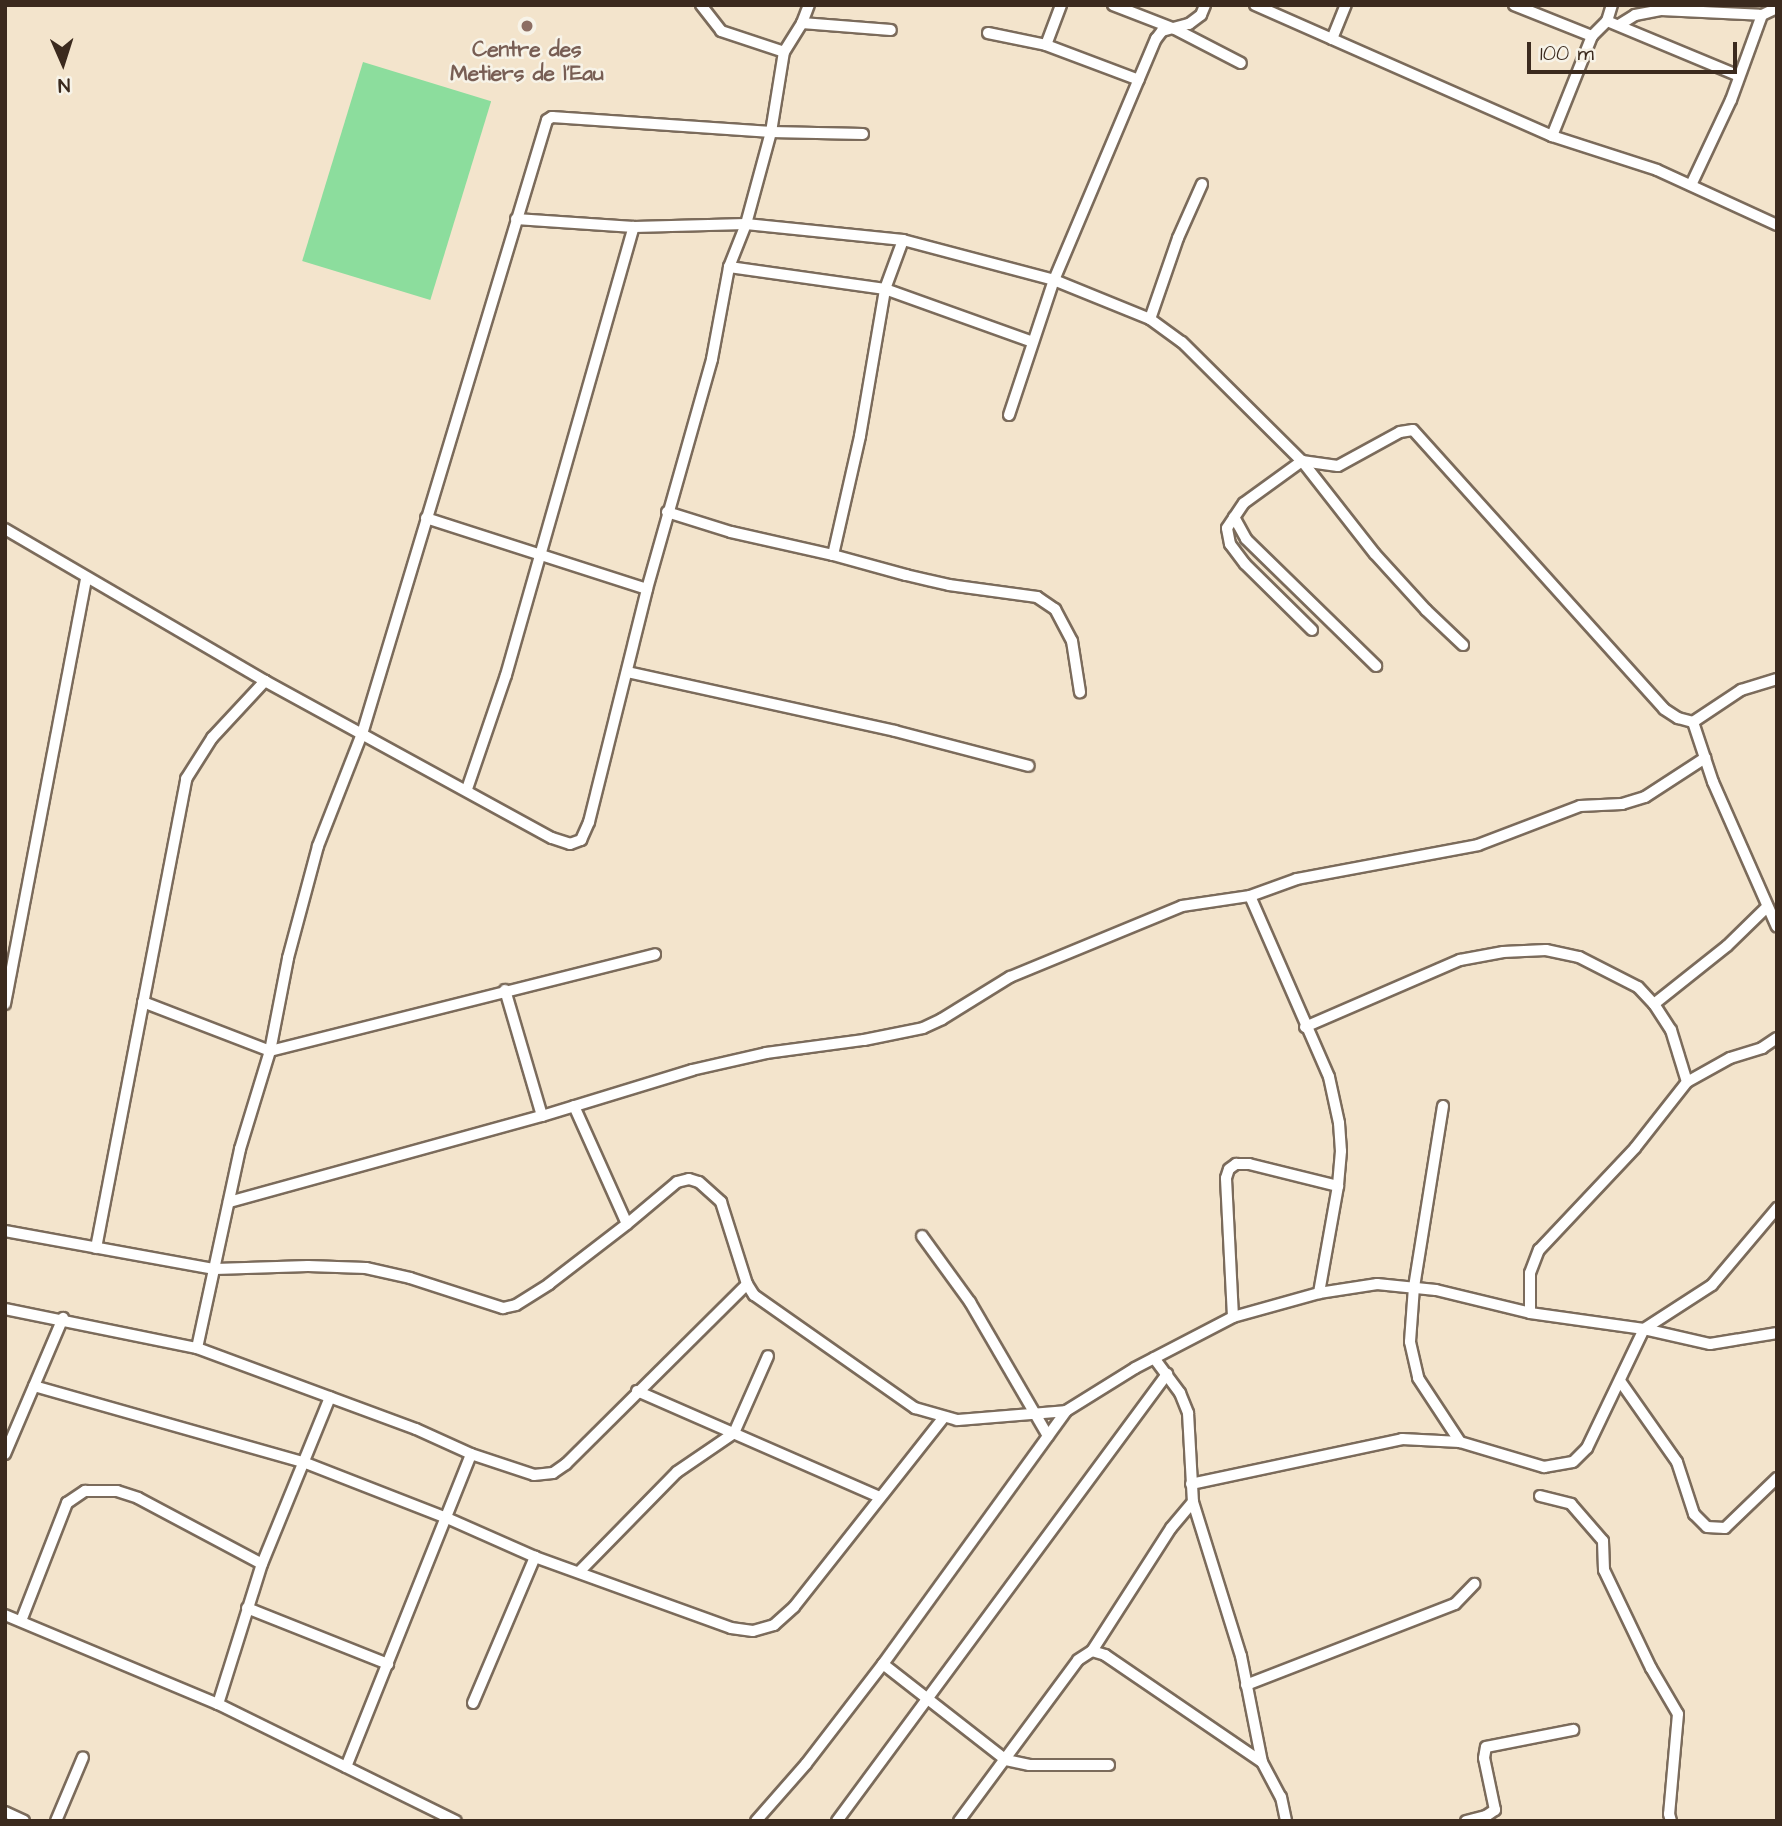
<!DOCTYPE html>
<meta charset="utf-8">
<style>
body{margin:0}
#map{position:relative;width:1782px;height:1826px;overflow:hidden;background:#f3e4cc;font-family:"Architects Daughter",sans-serif}
div>[style]{position:absolute}
[style*='--x']{left:calc(var(--x)*1px);top:calc(var(--y)*1px);width:calc(var(--w)*1px);rotate:calc(var(--a)*1deg)}
.green>*{inset:0;background:#8cdd9d;transform-origin:0 0}
.roads{filter:drop-shadow(2px 0 #7b6b5b) drop-shadow(-2px 0 #7b6b5b) drop-shadow(0 2px #7b6b5b) drop-shadow(0 -2px #7b6b5b)}
.street>*{height:10px;margin:-5px;padding:0 5px;transform-origin:5px;border-radius:5px;background:#fff}
.dots>*{width:19px;height:19px;translate:-50% -50%;box-sizing:border-box;border:4px solid #f7f3e8;border-radius:50%}
span{translate:-50% -50%;white-space:nowrap;text-align:center;line-height:1.15;-webkit-text-stroke:5px #f7f3e8;paint-order:stroke}
.education-label{font-size:21px;color:#785e54;font-weight:700}
.frame{position:absolute;inset:0;border:7px solid #3b2a1e;pointer-events:none}
.north{position:absolute;left:28px;top:28px;width:70px;height:70px;-webkit-text-stroke:5px #f7f3e8;paint-order:stroke;rotate:177deg;font-size:19px;font-weight:700;line-height:28px;text-align:center;color:#3b2a1e}
.north::after{content:'';display:block;margin:auto;width:24px;height:32px;background:#3b2a1e;clip-path:polygon(50% 0,100% 100%,50% 72%,0 100%)}
.scale{position:absolute;left:1527px;top:42px;width:210px;height:32px;box-sizing:border-box;border:4px solid #3b2a1e;border-top:0;padding-left:9px;font-size:21px;line-height:24px;white-space:nowrap;color:#3b2a1e;-webkit-text-stroke:5px #f7f3e8;paint-order:stroke}
</style>
<div id="map">
<div class="green">
<i style="left:363px;top:62px;width:134px;height:208px;rotate:17deg"></i>
</div>
<div class="roads">
<div class="street">
<i style="--x:701;--y:5;--w:33;--a:52"></i>
<i style="--x:721;--y:31;--w:66;--a:18.4"></i>
<i style="--x:1113;--y:5;--w:66;--a:21.2"></i>
<i style="--x:1175;--y:29;--w:74;--a:27.3"></i>
<i style="--x:1255;--y:5;--w:325;--a:23.8"></i>
<i style="--x:1552;--y:136;--w:110;--a:17.9"></i>
<i style="--x:1657;--y:170;--w:132;--a:24.6"></i>
<i style="--x:1514;--y:5;--w:84;--a:21.7"></i>
<i style="--x:1592;--y:36;--w:21;--a:-45"></i>
<i style="--x:1607;--y:21;--w:143;--a:22.6"></i>
<i style="--x:1607;--y:21;--w:17;--a:-73"></i>
<i style="--x:802;--y:23;--w:89;--a:4.5"></i>
<i style="--x:1619;--y:25;--w:19;--a:-32"></i>
<i style="--x:1635;--y:15;--w:26;--a:-11"></i>
<i style="--x:1661;--y:10;--w:101;--a:2.8"></i>
<i style="--x:1762;--y:15;--w:17;--a:-25"></i>
<i style="--x:988;--y:33;--w:59;--a:11.7"></i>
<i style="--x:1046;--y:45;--w:99;--a:20.6"></i>
<i style="--x:1332;--y:39;--w:37;--a:-68"></i>
<i style="--x:1046;--y:45;--w:43;--a:-69.4"></i>
<i style="--x:1552;--y:136;--w:108;--a:-68.2"></i>
<i style="--x:1691;--y:185;--w:94;--a:-64.8"></i>
<i style="--x:1731;--y:100;--w:90;--a:-70"></i>
<i style="--x:516;--y:219;--w:118;--a:3.9"></i>
<i style="--x:634;--y:227;--w:112;--a:-1.5"></i>
<i style="--x:746;--y:224;--w:158;--a:5.8"></i>
<i style="--x:903;--y:240;--w:156;--a:14.8"></i>
<i style="--x:1054;--y:280;--w:104;--a:22.1"></i>
<i style="--x:1150;--y:319;--w:39;--a:36"></i>
<i style="--x:1182;--y:342;--w:169;--a:44.8"></i>
<i style="--x:1302;--y:461;--w:118;--a:51.9"></i>
<i style="--x:1375;--y:554;--w:76;--a:47.7"></i>
<i style="--x:1426;--y:610;--w:51;--a:43.4"></i>
<i style="--x:729;--y:267;--w:158;--a:8"></i>
<i style="--x:885;--y:289;--w:157;--a:19.7"></i>
<i style="--x:1150;--y:319;--w:86;--a:-70.9"></i>
<i style="--x:1178;--y:238;--w:59;--a:-66"></i>
<i style="--x:1009;--y:415;--w:142;--a:-71.6"></i>
<i style="--x:1054;--y:280;--w:262;--a:-67.1"></i>
<i style="--x:1156;--y:39;--w:10;--a:-53"></i>
<i style="--x:1162;--y:31;--w:28;--a:-15"></i>
<i style="--x:1189;--y:24;--w:15;--a:-37"></i>
<i style="--x:1201;--y:15;--w:11;--a:-68"></i>
<i style="--x:667;--y:512;--w:67;--a:17.4"></i>
<i style="--x:731;--y:532;--w:105;--a:12.7"></i>
<i style="--x:833;--y:555;--w:76;--a:15.3"></i>
<i style="--x:906;--y:575;--w:44;--a:13.1"></i>
<i style="--x:949;--y:585;--w:89;--a:7.8"></i>
<i style="--x:1037;--y:597;--w:22;--a:34"></i>
<i style="--x:1055;--y:609;--w:36;--a:62"></i>
<i style="--x:1072;--y:641;--w:52;--a:81.1"></i>
<i style="--x:1234;--y:517;--w:25;--a:61"></i>
<i style="--x:1246;--y:539;--w:182;--a:44.3"></i>
<i style="--x:426;--y:518;--w:232;--a:17.8"></i>
<i style="--x:5;--y:529;--w:301;--a:30.3"></i>
<i style="--x:265;--y:681;--w:327;--a:28.7"></i>
<i style="--x:552;--y:838;--w:19;--a:18"></i>
<i style="--x:570;--y:844;--w:12;--a:-20"></i>
<i style="--x:581;--y:840;--w:20;--a:-66"></i>
<i style="--x:589;--y:822;--w:240;--a:-76"></i>
<i style="--x:647;--y:589;--w:239;--a:-74.2"></i>
<i style="--x:712;--y:359;--w:94;--a:-79.5"></i>
<i style="--x:729;--y:267;--w:46;--a:-68.4"></i>
<i style="--x:746;--y:224;--w:95;--a:-74.8"></i>
<i style="--x:771;--y:132;--w:81;--a:-80.8"></i>
<i style="--x:784;--y:52;--w:34;--a:-58"></i>
<i style="--x:802;--y:23;--w:19;--a:-69"></i>
<i style="--x:833;--y:555;--w:122;--a:-77.2"></i>
<i style="--x:860;--y:436;--w:149;--a:-80.3"></i>
<i style="--x:885;--y:289;--w:52;--a:-69.8"></i>
<i style="--x:1312;--y:630;--w:94;--a:-135.4"></i>
<i style="--x:1245;--y:564;--w:25;--a:-127"></i>
<i style="--x:1230;--y:544;--w:16;--a:-101"></i>
<i style="--x:1227;--y:528;--w:30;--a:-56"></i>
<i style="--x:1244;--y:503;--w:72;--a:-35.9"></i>
<i style="--x:1302;--y:461;--w:36;--a:8"></i>
<i style="--x:1338;--y:466;--w:71;--a:-28.7"></i>
<i style="--x:1400;--y:432;--w:13;--a:-9"></i>
<i style="--x:1413;--y:430;--w:375;--a:48"></i>
<i style="--x:1664;--y:709;--w:17;--a:33"></i>
<i style="--x:1678;--y:718;--w:16;--a:15"></i>
<i style="--x:627;--y:672;--w:274;--a:12.4"></i>
<i style="--x:895;--y:731;--w:138;--a:14.6"></i>
<i style="--x:1693;--y:722;--w:63;--a:71.6"></i>
<i style="--x:1713;--y:782;--w:158;--a:66.2"></i>
<i style="--x:1693;--y:722;--w:58;--a:-33.7"></i>
<i style="--x:1741;--y:690;--w:38;--a:-17"></i>
<i style="--x:467;--y:789;--w:120;--a:-71.1"></i>
<i style="--x:506;--y:675;--w:466;--a:-74.1"></i>
<i style="--x:1250;--y:896;--w:197;--a:66.4"></i>
<i style="--x:1329;--y:1077;--w:47;--a:77.7"></i>
<i style="--x:1339;--y:1123;--w:28;--a:86"></i>
<i style="--x:1341;--y:1151;--w:35;--a:95"></i>
<i style="--x:1338;--y:1186;--w:109;--a:100.1"></i>
<i style="--x:505;--y:990;--w:131;--a:73.6"></i>
<i style="--x:143;--y:1002;--w:136;--a:21.1"></i>
<i style="--x:270;--y:1051;--w:397;--a:-14.1"></i>
<i style="--x:5;--y:1004;--w:434;--a:-79.2"></i>
<i style="--x:1654;--y:1004;--w:93;--a:-38.5"></i>
<i style="--x:1727;--y:946;--w:56;--a:-44.3"></i>
<i style="--x:1305;--y:1027;--w:169;--a:-23.4"></i>
<i style="--x:1460;--y:960;--w:44;--a:-10.5"></i>
<i style="--x:1503;--y:952;--w:43;--a:-2.7"></i>
<i style="--x:1546;--y:950;--w:34;--a:12"></i>
<i style="--x:1579;--y:957;--w:66;--a:27"></i>
<i style="--x:1638;--y:987;--w:23;--a:47"></i>
<i style="--x:1654;--y:1004;--w:31;--a:57"></i>
<i style="--x:1671;--y:1030;--w:54;--a:72.9"></i>
<i style="--x:574;--y:1106;--w:129;--a:65.8"></i>
<i style="--x:627;--y:1224;--w:65;--a:-40"></i>
<i style="--x:677;--y:1182;--w:12;--a:-14"></i>
<i style="--x:689;--y:1179;--w:10;--a:17"></i>
<i style="--x:699;--y:1182;--w:30;--a:42"></i>
<i style="--x:721;--y:1202;--w:86;--a:72.4"></i>
<i style="--x:747;--y:1284;--w:13;--a:58"></i>
<i style="--x:754;--y:1295;--w:197;--a:35.1"></i>
<i style="--x:915;--y:1408;--w:44;--a:15.9"></i>
<i style="--x:957;--y:1420;--w:109;--a:-4.7"></i>
<i style="--x:1443;--y:1106;--w:183;--a:99.1"></i>
<i style="--x:1414;--y:1287;--w:55;--a:94.2"></i>
<i style="--x:1410;--y:1342;--w:37;--a:77"></i>
<i style="--x:1418;--y:1378;--w:77;--a:56.7"></i>
<i style="--x:229;--y:1202;--w:325;--a:-15.4"></i>
<i style="--x:542;--y:1116;--w:157;--a:-17"></i>
<i style="--x:692;--y:1070;--w:76;--a:-12.9"></i>
<i style="--x:766;--y:1053;--w:99;--a:-7.6"></i>
<i style="--x:864;--y:1040;--w:60;--a:-11.5"></i>
<i style="--x:923;--y:1028;--w:21;--a:-25"></i>
<i style="--x:942;--y:1019;--w:80;--a:-31.7"></i>
<i style="--x:1010;--y:977;--w:186;--a:-22.4"></i>
<i style="--x:1182;--y:906;--w:69;--a:-8.4"></i>
<i style="--x:1250;--y:896;--w:50;--a:-19.9"></i>
<i style="--x:1297;--y:879;--w:184;--a:-10.6"></i>
<i style="--x:1478;--y:845;--w:109;--a:-20.9"></i>
<i style="--x:1580;--y:806;--w:42;--a:-2.7"></i>
<i style="--x:1622;--y:804;--w:24;--a:-17"></i>
<i style="--x:1645;--y:797;--w:72;--a:-33"></i>
<i style="--x:5;--y:1231;--w:213;--a:10.3"></i>
<i style="--x:215;--y:1269;--w:93;--a:-1.8"></i>
<i style="--x:308;--y:1266;--w:58;--a:2"></i>
<i style="--x:366;--y:1268;--w:45;--a:12.8"></i>
<i style="--x:410;--y:1278;--w:98;--a:17.9"></i>
<i style="--x:503;--y:1308;--w:13;--a:-13"></i>
<i style="--x:516;--y:1305;--w:39;--a:-32"></i>
<i style="--x:549;--y:1284;--w:98;--a:-37.6"></i>
<i style="--x:922;--y:1236;--w:82;--a:54"></i>
<i style="--x:970;--y:1302;--w:155;--a:59.8"></i>
<i style="--x:96;--y:1248;--w:478;--a:-79.1"></i>
<i style="--x:186;--y:779;--w:49;--a:-57.6"></i>
<i style="--x:212;--y:738;--w:78;--a:-47.1"></i>
<i style="--x:5;--y:1309;--w:196;--a:11.5"></i>
<i style="--x:197;--y:1348;--w:233;--a:20.3"></i>
<i style="--x:416;--y:1429;--w:60;--a:24.4"></i>
<i style="--x:1530;--y:1313;--w:40;--a:-90"></i>
<i style="--x:1530;--y:1273;--w:25;--a:-69"></i>
<i style="--x:1539;--y:1250;--w:140;--a:-46.7"></i>
<i style="--x:1635;--y:1148;--w:84;--a:-51.8"></i>
<i style="--x:1687;--y:1082;--w:49;--a:-29.2"></i>
<i style="--x:1730;--y:1058;--w:34;--a:-17"></i>
<i style="--x:1762;--y:1048;--w:18;--a:-34"></i>
<i style="--x:1233;--y:1317;--w:139;--a:-92.9"></i>
<i style="--x:1226;--y:1178;--w:9;--a:-72"></i>
<i style="--x:1229;--y:1169;--w:9;--a:-36"></i>
<i style="--x:1236;--y:1164;--w:13;--a:0"></i>
<i style="--x:1249;--y:1164;--w:92;--a:13.9"></i>
<i style="--x:197;--y:1348;--w:204;--a:-77.8"></i>
<i style="--x:240;--y:1149;--w:102;--a:-73"></i>
<i style="--x:270;--y:1051;--w:95;--a:-79"></i>
<i style="--x:288;--y:958;--w:116;--a:-75"></i>
<i style="--x:318;--y:846;--w:120;--a:-68.6"></i>
<i style="--x:362;--y:734;--w:641;--a:-73.23"></i>
<i style="--x:547;--y:120;--w:6;--a:-31"></i>
<i style="--x:552;--y:117;--w:220;--a:3.9"></i>
<i style="--x:771;--y:132;--w:92;--a:1.2"></i>
<i style="--x:1154;--y:1358;--w:44;--a:53.4"></i>
<i style="--x:1180;--y:1393;--w:22;--a:68"></i>
<i style="--x:1188;--y:1413;--w:89;--a:86.8"></i>
<i style="--x:1193;--y:1502;--w:161;--a:72.7"></i>
<i style="--x:1241;--y:1656;--w:108;--a:78.8"></i>
<i style="--x:1620;--y:1381;--w:99;--a:54.9"></i>
<i style="--x:1677;--y:1462;--w:55;--a:71.9"></i>
<i style="--x:1694;--y:1514;--w:18;--a:45"></i>
<i style="--x:1707;--y:1527;--w:18;--a:3"></i>
<i style="--x:1725;--y:1528;--w:72;--a:-43.9"></i>
<i style="--x:34;--y:1386;--w:280;--a:15.8"></i>
<i style="--x:303;--y:1462;--w:155;--a:21.3"></i>
<i style="--x:447;--y:1518;--w:96;--a:23.9"></i>
<i style="--x:535;--y:1557;--w:208;--a:19.9"></i>
<i style="--x:731;--y:1628;--w:22;--a:8"></i>
<i style="--x:753;--y:1631;--w:22;--a:-16"></i>
<i style="--x:774;--y:1625;--w:27;--a:-42"></i>
<i style="--x:794;--y:1607;--w:241;--a:-51.7"></i>
<i style="--x:637;--y:1391;--w:265;--a:23.6"></i>
<i style="--x:5;--y:1454;--w:148;--a:-66.9"></i>
<i style="--x:1191;--y:1484;--w:216;--a:-12"></i>
<i style="--x:1402;--y:1439;--w:58;--a:3"></i>
<i style="--x:1460;--y:1442;--w:88;--a:16.6"></i>
<i style="--x:1544;--y:1467;--w:29;--a:-10"></i>
<i style="--x:1573;--y:1462;--w:20;--a:-45"></i>
<i style="--x:1587;--y:1448;--w:132;--a:-64.4"></i>
<i style="--x:1644;--y:1329;--w:81;--a:-32.9"></i>
<i style="--x:1712;--y:1285;--w:101;--a:-49.8"></i>
<i style="--x:1540;--y:1496;--w:32;--a:14"></i>
<i style="--x:1571;--y:1504;--w:49;--a:49.1"></i>
<i style="--x:1603;--y:1541;--w:29;--a:88"></i>
<i style="--x:1604;--y:1570;--w:109;--a:64.4"></i>
<i style="--x:1651;--y:1668;--w:53;--a:59.6"></i>
<i style="--x:1678;--y:1714;--w:100;--a:95.1"></i>
<i style="--x:1669;--y:1814;--w:7;--a:74"></i>
<i style="--x:579;--y:1572;--w:140;--a:-45.6"></i>
<i style="--x:677;--y:1472;--w:69;--a:-34.4"></i>
<i style="--x:734;--y:1433;--w:84;--a:-66.2"></i>
<i style="--x:247;--y:1608;--w:152;--a:21.7"></i>
<i style="--x:5;--y:1615;--w:231;--a:22.7"></i>
<i style="--x:218;--y:1704;--w:265;--a:26.2"></i>
<i style="--x:21;--y:1621;--w:127;--a:-68.7"></i>
<i style="--x:67;--y:1503;--w:22;--a:-34"></i>
<i style="--x:85;--y:1491;--w:32;--a:0"></i>
<i style="--x:117;--y:1491;--w:22;--a:18"></i>
<i style="--x:138;--y:1498;--w:140;--a:28"></i>
<i style="--x:1092;--y:1651;--w:14;--a:17"></i>
<i style="--x:1105;--y:1655;--w:190;--a:34.3"></i>
<i style="--x:1262;--y:1762;--w:40;--a:62"></i>
<i style="--x:1281;--y:1797;--w:25;--a:78"></i>
<i style="--x:883;--y:1664;--w:156;--a:38"></i>
<i style="--x:1006;--y:1760;--w:24;--a:12"></i>
<i style="--x:1029;--y:1765;--w:80;--a:0"></i>
<i style="--x:1246;--y:1685;--w:224;--a:-21.2"></i>
<i style="--x:1455;--y:1604;--w:28;--a:-46"></i>
<i style="--x:473;--y:1703;--w:159;--a:-67"></i>
<i style="--x:218;--y:1704;--w:147;--a:-72.6"></i>
<i style="--x:262;--y:1564;--w:180;--a:-67.8"></i>
<i style="--x:346;--y:1767;--w:337;--a:-68.2"></i>
<i style="--x:471;--y:1454;--w:66;--a:18.4"></i>
<i style="--x:534;--y:1475;--w:19;--a:-6"></i>
<i style="--x:553;--y:1473;--w:16;--a:-35"></i>
<i style="--x:566;--y:1464;--w:255;--a:-44.8"></i>
<i style="--x:5;--y:1812;--w:21;--a:25"></i>
<i style="--x:56;--y:1821;--w:69;--a:-67.1"></i>
<i style="--x:756;--y:1821;--w:76;--a:-48.7"></i>
<i style="--x:806;--y:1764;--w:126;--a:-52.4"></i>
<i style="--x:883;--y:1664;--w:312;--a:-54.1"></i>
<i style="--x:1066;--y:1411;--w:81;--a:-31.9"></i>
<i style="--x:1135;--y:1368;--w:110;--a:-27.5"></i>
<i style="--x:1233;--y:1317;--w:89;--a:-15.6"></i>
<i style="--x:1319;--y:1293;--w:59;--a:-8.8"></i>
<i style="--x:1377;--y:1284;--w:59;--a:5.8"></i>
<i style="--x:1436;--y:1290;--w:97;--a:13.7"></i>
<i style="--x:1530;--y:1313;--w:115;--a:8"></i>
<i style="--x:1644;--y:1329;--w:68;--a:12.8"></i>
<i style="--x:1710;--y:1344;--w:68;--a:-9.3"></i>
<i style="--x:837;--y:1821;--w:556;--a:-53.56"></i>
<i style="--x:959;--y:1821;--w:200;--a:-53.5"></i>
<i style="--x:1078;--y:1660;--w:17;--a:-33"></i>
<i style="--x:1092;--y:1651;--w:146;--a:-57.3"></i>
<i style="--x:1171;--y:1528;--w:34;--a:-50"></i>
<i style="--x:1466;--y:1821;--w:21;--a:-14"></i>
<i style="--x:1486;--y:1816;--w:11;--a:-34"></i>
<i style="--x:1495;--y:1810;--w:53;--a:-101.9"></i>
<i style="--x:1484;--y:1758;--w:11;--a:-80"></i>
<i style="--x:1486;--y:1747;--w:89;--a:-11.1"></i>
</div>
</div>
<div class="dots">
<i style="left:527px;top:26px;background:#8d6e63"></i>
</div>
<div class="education-label">
<span style="left:527px;top:62px">Centre des<br>Metiers de l’Eau</span>
</div>
<div class="frame"></div>
<div class="north">N</div>
<div class="scale">100 m</div>
</div>
